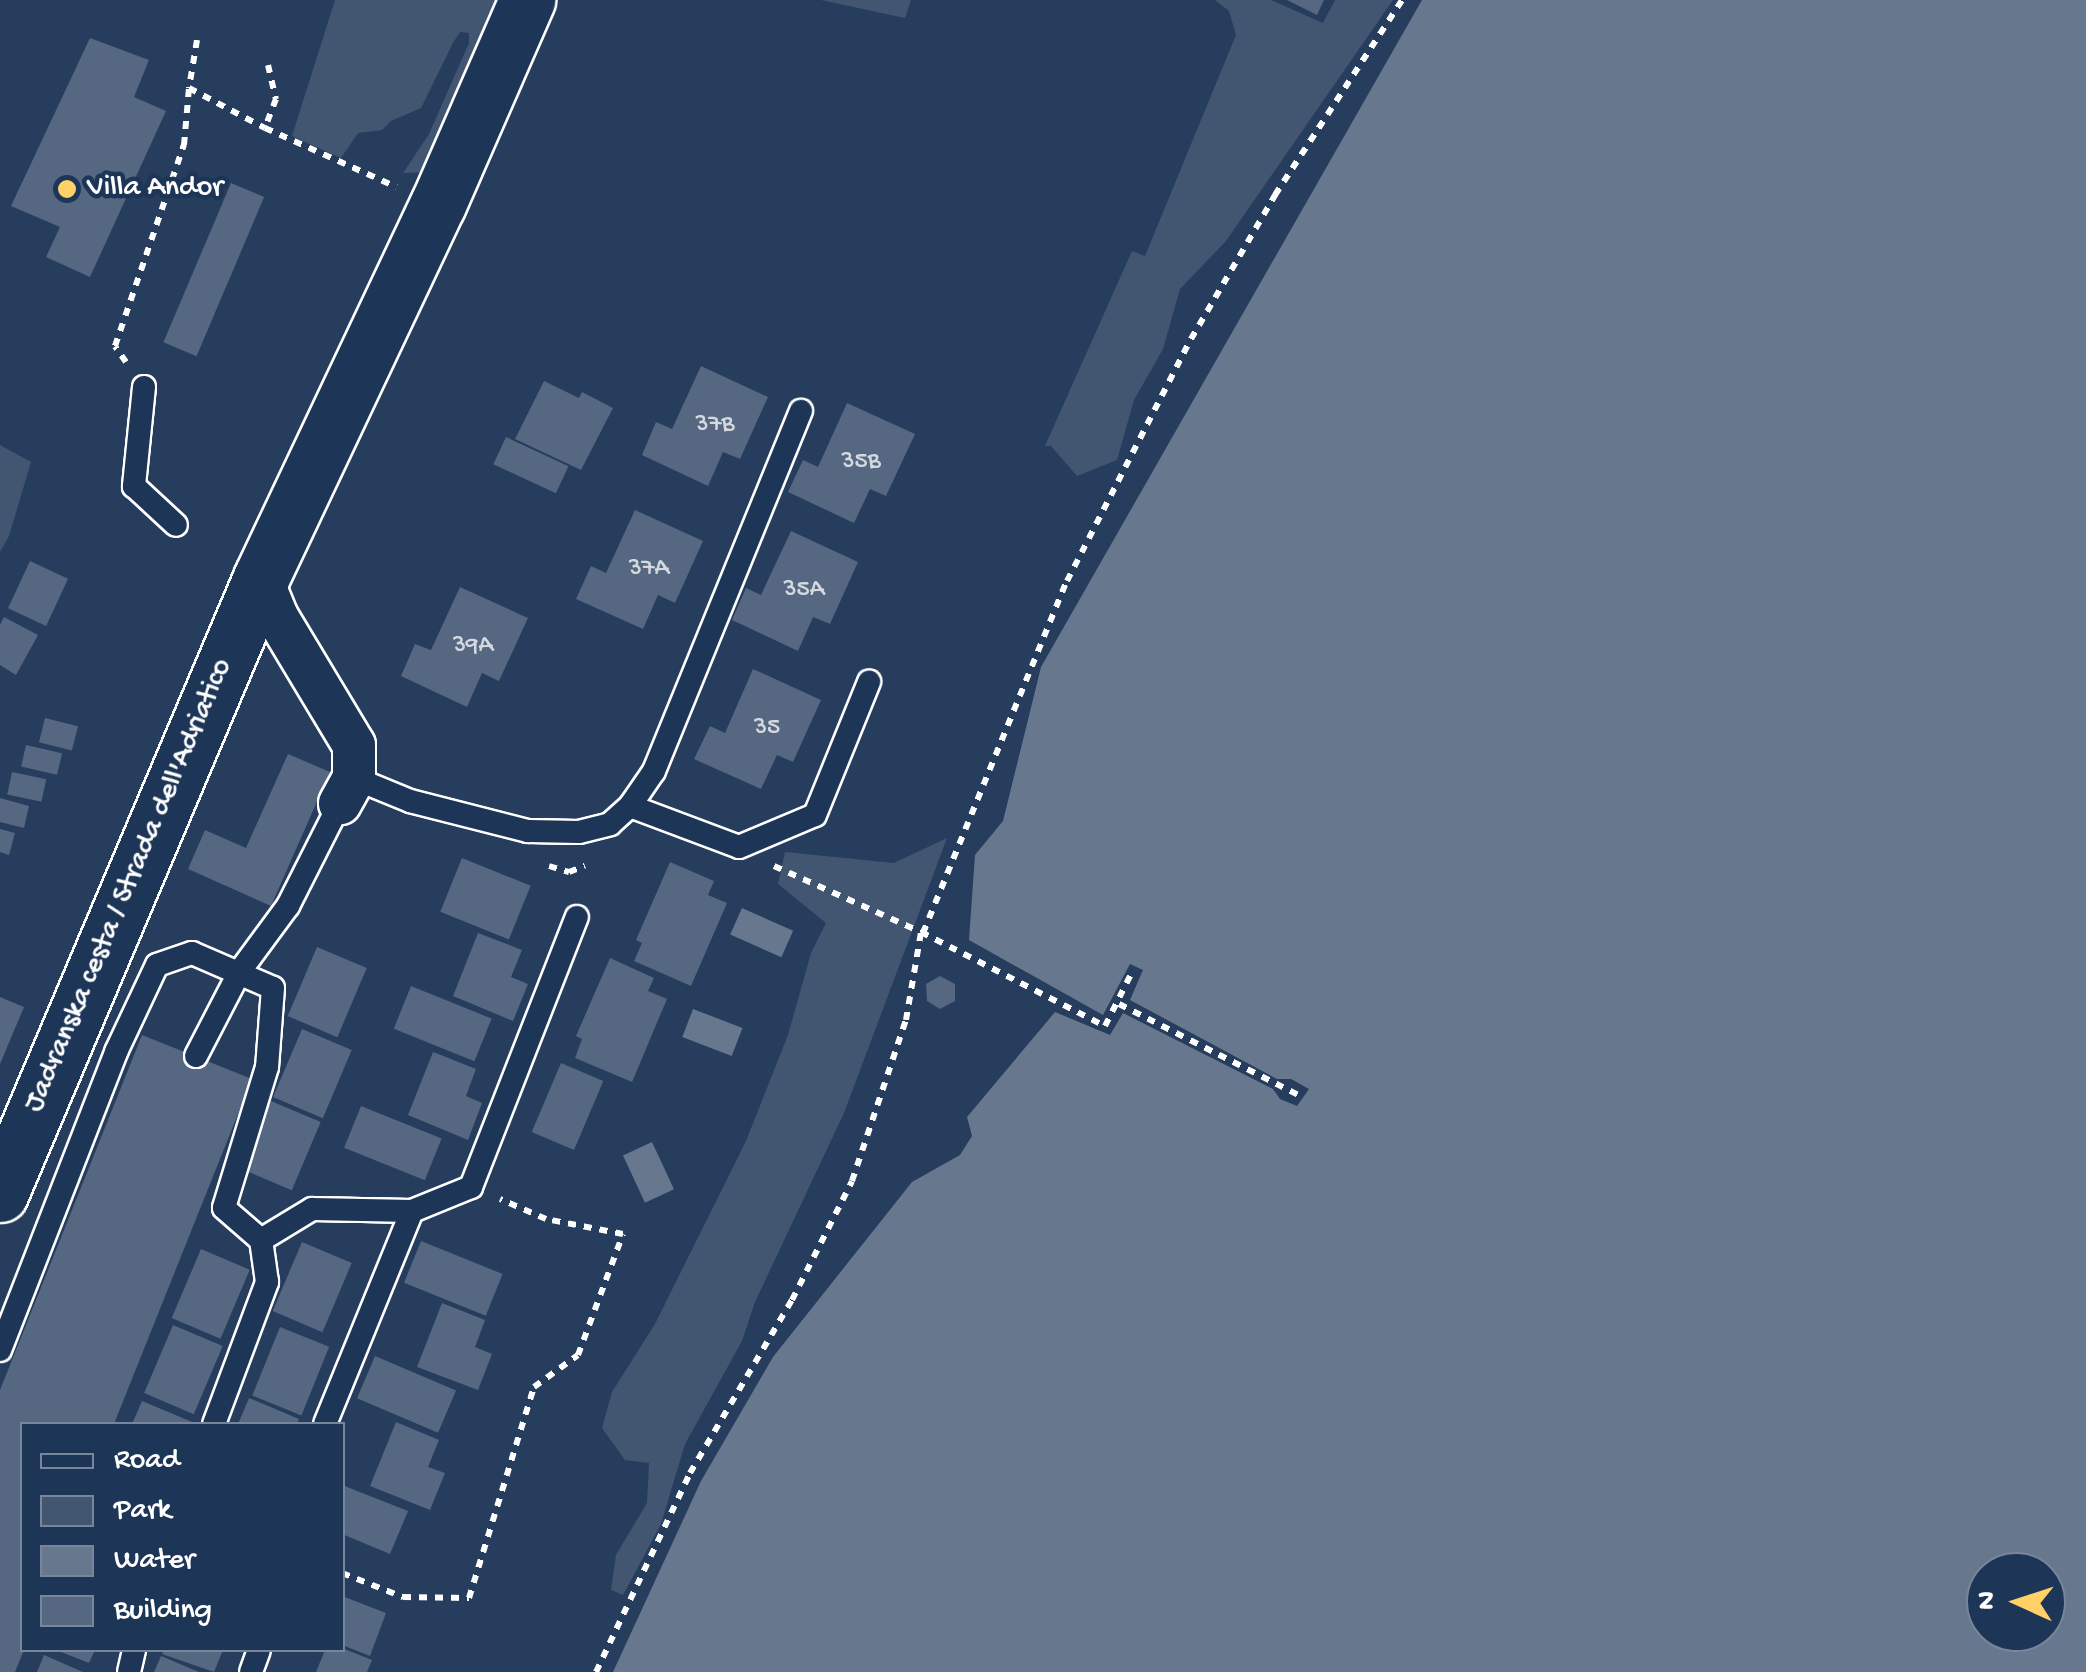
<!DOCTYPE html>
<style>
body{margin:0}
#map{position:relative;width:2086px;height:1672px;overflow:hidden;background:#263d5e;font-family:"Gochi Hand",sans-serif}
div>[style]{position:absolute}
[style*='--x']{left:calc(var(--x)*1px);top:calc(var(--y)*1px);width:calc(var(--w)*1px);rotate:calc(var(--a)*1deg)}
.green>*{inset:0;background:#425672}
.water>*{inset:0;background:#67788e;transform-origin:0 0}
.building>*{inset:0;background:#556781;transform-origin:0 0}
.path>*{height:6px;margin-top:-3px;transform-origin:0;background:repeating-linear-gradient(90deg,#fff 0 8px,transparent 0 16px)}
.roads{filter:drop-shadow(2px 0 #fff) drop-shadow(-2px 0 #fff) drop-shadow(0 2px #fff) drop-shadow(0 -2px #fff)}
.service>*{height:22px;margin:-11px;padding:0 11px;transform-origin:11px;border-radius:11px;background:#1d3557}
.minor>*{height:42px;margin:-21px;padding:0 21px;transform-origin:21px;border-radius:21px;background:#1d3557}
.secondary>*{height:55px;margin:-27.5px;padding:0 27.5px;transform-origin:27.5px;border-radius:27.5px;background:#1d3557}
.dots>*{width:28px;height:28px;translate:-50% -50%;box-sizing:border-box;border:5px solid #1d3557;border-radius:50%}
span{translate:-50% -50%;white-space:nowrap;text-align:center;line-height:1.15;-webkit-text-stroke:9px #1d3557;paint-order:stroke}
.number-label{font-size:25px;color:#d4d9e0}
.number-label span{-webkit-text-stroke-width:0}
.poi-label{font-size:30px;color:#fff}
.left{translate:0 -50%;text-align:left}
.street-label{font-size:30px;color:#fff}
.legend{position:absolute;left:20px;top:1422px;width:325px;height:230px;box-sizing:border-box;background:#1d3557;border:2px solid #77869a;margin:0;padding:12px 18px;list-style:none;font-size:30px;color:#fff}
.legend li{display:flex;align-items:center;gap:20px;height:50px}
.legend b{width:50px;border:2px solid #77869a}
.north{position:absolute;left:1966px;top:1552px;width:100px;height:100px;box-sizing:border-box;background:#1d3557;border:2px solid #77869a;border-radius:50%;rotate:273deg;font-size:28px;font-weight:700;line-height:40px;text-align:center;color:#fff}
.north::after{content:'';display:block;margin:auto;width:35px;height:45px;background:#ffd166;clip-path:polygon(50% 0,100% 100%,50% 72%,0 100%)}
</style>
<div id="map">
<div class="green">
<i style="clip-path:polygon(335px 0,505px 0,434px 172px,403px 173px,429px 134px,469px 43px,469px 33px,460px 32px,453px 43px,421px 108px,391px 121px,382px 130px,358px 133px,341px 158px,292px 136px)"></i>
<i style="clip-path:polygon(821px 0,911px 0,905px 18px)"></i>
<i style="clip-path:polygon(1215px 0,1271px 0,1323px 23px,1335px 0,1393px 0,1226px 241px,1180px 289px,1163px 349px,1134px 400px,1117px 460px,1077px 476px,1051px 446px,1045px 446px,1132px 251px,1145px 256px,1236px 35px,1229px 11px)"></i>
<i style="clip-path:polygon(0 445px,31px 462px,9px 536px,0 552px)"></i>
<i style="clip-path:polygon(947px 838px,844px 1113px,755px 1302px,742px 1341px,685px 1444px,661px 1524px,623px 1595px,611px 1590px,616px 1555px,647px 1503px,649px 1463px,625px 1460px,602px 1428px,612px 1392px,655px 1324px,746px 1141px,788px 1035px,811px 953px,826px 923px,778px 884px,785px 852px,894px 863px)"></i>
</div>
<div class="water">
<i style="clip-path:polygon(evenodd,1422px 0,2086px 0,2086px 1672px,613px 1672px,701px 1481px,773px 1357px,912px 1182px,960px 1155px,972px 1136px,967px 1117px,1055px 1012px,1110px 1035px,1123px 1013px,1273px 1089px,1280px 1099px,1297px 1106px,1309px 1089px,1291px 1079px,1277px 1079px,1130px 1000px,1143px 970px,1130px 964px,1103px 1015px,969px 940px,975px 855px,1003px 821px,1041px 667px,1422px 0,2046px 1572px,2046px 1632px,1986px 1632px,1986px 1572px,2046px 1572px)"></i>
<i style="left:742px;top:908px;width:56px;height:29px;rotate:24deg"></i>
<i style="left:693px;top:1009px;width:53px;height:30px;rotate:21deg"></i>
<i style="left:652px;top:1142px;width:52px;height:32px;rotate:65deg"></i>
</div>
<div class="building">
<i style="clip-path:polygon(1287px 0,1324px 0,1317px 15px)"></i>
<i style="clip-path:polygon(90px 38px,149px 60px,134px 97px,166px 111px,90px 277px,46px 257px,60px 227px,11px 206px)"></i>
<i style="left:231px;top:183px;width:36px;height:173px;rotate:23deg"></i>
<i style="clip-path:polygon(701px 366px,768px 397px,740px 459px,723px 452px,708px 486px,642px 455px,656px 422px,672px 429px)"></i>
<i style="clip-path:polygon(544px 381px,579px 398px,582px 392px,613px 408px,581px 470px,515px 439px)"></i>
<i style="clip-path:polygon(847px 403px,915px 434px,886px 496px,870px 489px,854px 523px,788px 492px,803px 460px,818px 467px)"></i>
<i style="left:506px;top:437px;width:69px;height:30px;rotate:25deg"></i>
<i style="clip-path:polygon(635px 510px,703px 541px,675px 603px,658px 595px,643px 629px,576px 599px,591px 566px,606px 573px)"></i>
<i style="clip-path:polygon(791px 531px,858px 562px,830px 624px,813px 617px,798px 651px,732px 620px,746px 588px,761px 595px)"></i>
<i style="left:30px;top:561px;width:42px;height:52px;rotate:25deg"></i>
<i style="clip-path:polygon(460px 587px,528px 618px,499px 681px,482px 673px,467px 707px,401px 676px,415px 644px,431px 650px)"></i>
<i style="clip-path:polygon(4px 617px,38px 635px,16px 675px,0 665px,0 625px)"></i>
<i style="clip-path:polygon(753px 669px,821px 700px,793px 762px,777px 755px,761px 789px,694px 759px,710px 726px,725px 733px)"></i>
<i style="left:45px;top:718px;width:34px;height:25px;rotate:14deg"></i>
<i style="left:26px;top:745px;width:37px;height:22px;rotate:13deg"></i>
<i style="clip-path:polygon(288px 754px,330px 772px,271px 906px,188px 869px,205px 830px,246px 848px)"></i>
<i style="left:12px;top:772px;width:35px;height:23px;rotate:12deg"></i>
<i style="clip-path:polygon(0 798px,29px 806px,24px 828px,0 822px)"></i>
<i style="clip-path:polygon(0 829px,15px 833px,9px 855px,0 852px)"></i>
<i style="left:462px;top:858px;width:74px;height:58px;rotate:22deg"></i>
<i style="clip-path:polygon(670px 862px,714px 881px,708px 895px,727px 903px,691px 986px,634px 961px,642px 943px,636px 940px)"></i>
<i style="clip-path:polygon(478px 933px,522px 950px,511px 977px,528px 984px,513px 1021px,453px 996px)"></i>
<i style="left:317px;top:947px;width:54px;height:75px;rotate:23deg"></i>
<i style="clip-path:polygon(610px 958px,654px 978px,648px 991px,667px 999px,632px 1082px,575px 1058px,582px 1039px,576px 1036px)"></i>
<i style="clip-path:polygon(940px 976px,955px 984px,955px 1001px,940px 1009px,927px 1001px,926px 984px)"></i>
<i style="left:411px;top:986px;width:87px;height:46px;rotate:22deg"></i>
<i style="clip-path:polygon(0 997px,24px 1007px,0 1064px)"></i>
<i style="left:302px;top:1029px;width:54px;height:74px;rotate:23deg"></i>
<i style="clip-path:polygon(142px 1035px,252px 1079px,114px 1424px,22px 1424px,24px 1650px,15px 1672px,0 1672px,0 1390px)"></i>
<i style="clip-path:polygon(433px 1052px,476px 1069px,466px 1096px,482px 1103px,468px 1140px,408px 1115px)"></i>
<i style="left:561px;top:1063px;width:46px;height:75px;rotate:23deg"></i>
<i style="left:271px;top:1101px;width:54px;height:74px;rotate:23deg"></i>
<i style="left:361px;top:1106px;width:87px;height:45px;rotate:22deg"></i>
<i style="left:421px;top:1241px;width:88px;height:45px;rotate:22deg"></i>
<i style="left:302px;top:1242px;width:54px;height:75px;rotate:23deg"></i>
<i style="left:201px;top:1249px;width:53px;height:75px;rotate:23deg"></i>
<i style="clip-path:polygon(442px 1303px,485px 1320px,475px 1347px,492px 1354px,478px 1390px,417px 1367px)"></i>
<i style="left:173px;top:1325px;width:54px;height:74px;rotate:23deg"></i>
<i style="left:280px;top:1327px;width:53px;height:74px;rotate:22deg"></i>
<i style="left:375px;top:1356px;width:88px;height:46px;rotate:23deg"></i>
<i style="clip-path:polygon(249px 1398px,299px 1419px,297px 1424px,238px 1424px)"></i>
<i style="clip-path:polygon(142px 1401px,197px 1424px,132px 1424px)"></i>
<i style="clip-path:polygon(396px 1422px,439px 1440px,428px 1467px,445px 1473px,430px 1510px,370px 1486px)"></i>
<i style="clip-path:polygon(342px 1485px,408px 1511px,390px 1554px,342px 1534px)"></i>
<i style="clip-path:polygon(342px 1596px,386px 1613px,370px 1656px,342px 1645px)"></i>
<i style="clip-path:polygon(342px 1648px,372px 1660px,367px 1672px,316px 1672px,325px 1650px)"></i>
<i style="clip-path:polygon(56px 1650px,95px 1650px,89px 1663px)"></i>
<i style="clip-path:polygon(164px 1650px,223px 1650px,214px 1672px,162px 1654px)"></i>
<i style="clip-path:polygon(44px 1655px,83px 1672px,37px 1672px)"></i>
<i style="clip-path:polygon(161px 1656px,199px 1672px,154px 1672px)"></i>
</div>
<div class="path">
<i style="--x:197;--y:40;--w:49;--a:99.5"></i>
<i style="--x:189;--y:88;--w:86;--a:27.8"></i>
<i style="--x:268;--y:65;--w:35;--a:77"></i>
<i style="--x:276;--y:99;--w:31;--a:111"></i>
<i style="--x:265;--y:128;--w:144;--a:24.2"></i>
<i style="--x:126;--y:362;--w:19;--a:-125"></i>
<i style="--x:115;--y:346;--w:213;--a:-71.1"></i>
<i style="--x:184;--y:145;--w:57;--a:-85"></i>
<i style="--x:549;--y:866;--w:21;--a:17"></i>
<i style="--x:569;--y:872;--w:17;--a:-21"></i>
<i style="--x:774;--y:866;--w:161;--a:24.2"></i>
<i style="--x:921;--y:932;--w:207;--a:27.1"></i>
<i style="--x:1105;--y:1026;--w:60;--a:-63.4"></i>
<i style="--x:923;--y:933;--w:380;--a:-67.8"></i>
<i style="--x:1067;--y:581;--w:272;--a:-62.9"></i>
<i style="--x:1191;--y:339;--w:167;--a:-59.7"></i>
<i style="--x:1275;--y:195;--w:233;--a:-56.9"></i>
<i style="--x:1119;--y:1004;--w:203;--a:26.9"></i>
<i style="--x:342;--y:1573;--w:66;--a:21.5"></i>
<i style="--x:403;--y:1597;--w:66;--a:0.9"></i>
<i style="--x:469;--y:1598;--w:221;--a:-72.9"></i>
<i style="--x:534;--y:1387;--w:54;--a:-36"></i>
<i style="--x:578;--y:1355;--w:129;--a:-69.6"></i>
<i style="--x:623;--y:1234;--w:78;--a:-169"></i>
<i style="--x:546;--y:1219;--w:50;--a:-156.5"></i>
<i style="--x:596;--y:1672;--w:220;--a:-64.7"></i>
<i style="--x:690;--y:1473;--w:201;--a:-59.5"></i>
<i style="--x:792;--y:1300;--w:133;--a:-63.2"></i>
<i style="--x:852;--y:1181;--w:170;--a:-71.5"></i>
<i style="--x:906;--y:1020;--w:89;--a:-80.3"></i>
</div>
<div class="roads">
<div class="service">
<i style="--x:144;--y:387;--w:100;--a:95.8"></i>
<i style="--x:134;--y:486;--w:57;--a:42.9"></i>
<i style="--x:354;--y:778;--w:61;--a:22.3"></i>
<i style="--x:410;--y:801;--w:122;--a:14.3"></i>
<i style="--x:528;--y:831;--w:51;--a:1.1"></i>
<i style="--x:579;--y:832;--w:32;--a:-14"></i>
<i style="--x:610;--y:824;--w:27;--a:-42"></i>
<i style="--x:630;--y:806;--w:42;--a:-55.6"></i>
<i style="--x:654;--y:771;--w:389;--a:-67.8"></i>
<i style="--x:630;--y:806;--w:116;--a:20.6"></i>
<i style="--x:739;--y:847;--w:82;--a:-22.8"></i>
<i style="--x:815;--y:815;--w:144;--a:-67.9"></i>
<i style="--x:196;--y:1056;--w:96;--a:-62.6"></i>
<i style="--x:240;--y:971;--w:81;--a:-53.6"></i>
<i style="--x:288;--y:906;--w:115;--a:-63.2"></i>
<i style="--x:0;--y:1350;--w:320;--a:-68.7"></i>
<i style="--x:116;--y:1052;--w:96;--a:-64.8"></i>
<i style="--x:157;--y:965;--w:37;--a:-19"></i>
<i style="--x:192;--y:953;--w:88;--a:23.4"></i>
<i style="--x:273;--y:988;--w:79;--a:94.3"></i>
<i style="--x:267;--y:1067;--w:147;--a:107"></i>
<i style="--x:224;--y:1208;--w:49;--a:40.9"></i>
<i style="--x:261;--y:1240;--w:60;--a:-31.3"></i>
<i style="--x:312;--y:1209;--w:100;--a:1.1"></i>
<i style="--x:412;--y:1211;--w:64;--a:-22.1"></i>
<i style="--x:471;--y:1187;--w:290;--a:-68.6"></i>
<i style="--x:214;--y:1424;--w:152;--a:-69.5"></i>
<i style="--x:267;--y:1282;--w:42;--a:-98.1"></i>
<i style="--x:325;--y:1424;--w:230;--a:-67.8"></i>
<i style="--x:129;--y:1672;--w:23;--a:-77"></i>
<i style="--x:251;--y:1672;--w:23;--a:-70"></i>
</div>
<div class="minor">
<i style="--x:261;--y:578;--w:42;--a:67.7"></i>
<i style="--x:277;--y:617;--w:149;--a:59"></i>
<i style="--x:354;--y:745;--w:33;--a:90"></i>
<i style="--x:354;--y:778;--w:29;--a:119"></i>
</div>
<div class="secondary">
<i style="--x:0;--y:1194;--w:669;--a:-67.04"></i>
<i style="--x:261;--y:578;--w:414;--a:-64.7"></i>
<i style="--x:438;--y:204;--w:223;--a:-66.4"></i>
</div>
</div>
<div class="dots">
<i style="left:67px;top:189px;background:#ffd166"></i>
</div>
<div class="number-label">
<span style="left:715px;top:426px">37B</span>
<span style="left:861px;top:463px">35B</span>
<span style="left:649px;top:570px">37A</span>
<span style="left:804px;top:591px">35A</span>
<span style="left:473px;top:647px">39A</span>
<span style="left:767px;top:729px">35</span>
</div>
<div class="poi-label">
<span class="left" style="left:87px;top:189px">Villa Andor</span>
</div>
<div class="street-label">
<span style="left:130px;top:886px;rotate:-67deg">Jadranska cesta / Strada dell'Adriatico</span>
</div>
<ul class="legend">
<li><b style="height:12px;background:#1d3557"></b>Road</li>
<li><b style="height:28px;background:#425672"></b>Park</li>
<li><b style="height:28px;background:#67788e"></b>Water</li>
<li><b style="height:28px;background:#556781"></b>Building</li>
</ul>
<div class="north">N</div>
</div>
